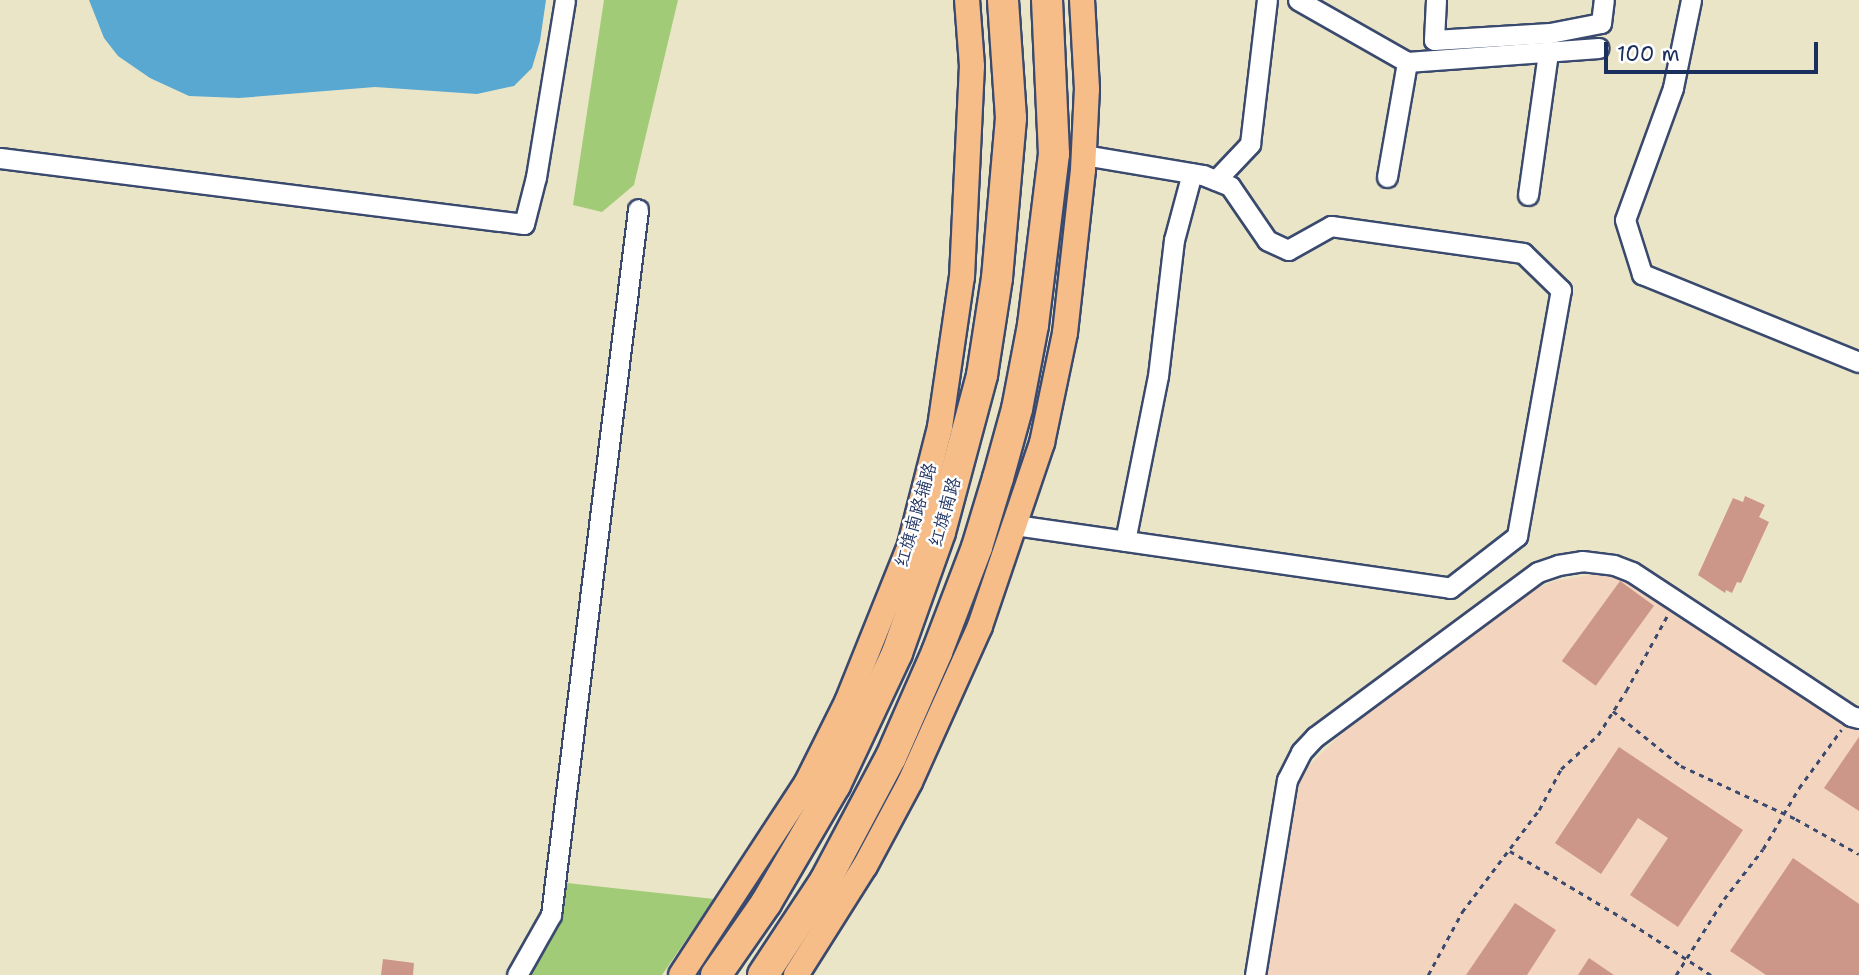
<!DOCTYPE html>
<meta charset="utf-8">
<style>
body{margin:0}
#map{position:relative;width:1859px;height:975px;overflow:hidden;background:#ebe5c8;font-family:"Shantell Sans","LXGW WenKai TC",sans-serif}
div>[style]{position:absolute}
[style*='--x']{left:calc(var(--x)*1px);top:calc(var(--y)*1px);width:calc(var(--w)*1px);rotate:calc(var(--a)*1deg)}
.built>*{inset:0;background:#f3d4be}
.green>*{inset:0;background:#a1cb76}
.water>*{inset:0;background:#58a8d2}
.building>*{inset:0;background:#cc9789;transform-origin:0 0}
.path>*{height:2.5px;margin-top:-1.25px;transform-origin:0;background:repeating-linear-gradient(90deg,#3a4a6e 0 5px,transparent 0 10px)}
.roads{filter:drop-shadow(2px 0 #3a4a6e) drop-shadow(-2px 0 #3a4a6e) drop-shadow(0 2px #3a4a6e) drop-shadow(0 -2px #3a4a6e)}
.minor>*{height:19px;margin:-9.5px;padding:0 9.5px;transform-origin:9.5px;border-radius:9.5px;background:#fff}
.major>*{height:24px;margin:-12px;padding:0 12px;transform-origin:12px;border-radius:12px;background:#f7bd88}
.highway>*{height:30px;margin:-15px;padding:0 15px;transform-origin:15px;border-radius:15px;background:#f7bd88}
span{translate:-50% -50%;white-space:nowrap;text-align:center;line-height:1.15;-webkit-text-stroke:5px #fff;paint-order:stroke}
.street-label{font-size:18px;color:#1b2f5e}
.scale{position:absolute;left:1604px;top:42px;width:214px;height:32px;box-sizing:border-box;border:4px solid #1b2f5e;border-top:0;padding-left:9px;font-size:21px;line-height:24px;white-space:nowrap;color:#1b2f5e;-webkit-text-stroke:5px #fff;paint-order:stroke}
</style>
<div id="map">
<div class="built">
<i style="clip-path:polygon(1596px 574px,1636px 583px,1833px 717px,1859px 727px,1859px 975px,1267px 975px,1301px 774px,1353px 722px,1537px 588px,1555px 581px)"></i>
</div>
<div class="green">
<i style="clip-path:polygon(604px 0,678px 0,634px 185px,602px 212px,573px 205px)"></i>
<i style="clip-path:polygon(567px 883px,714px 899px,662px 975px,521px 975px)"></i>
</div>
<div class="water">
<i style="clip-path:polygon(89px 0,546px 0,540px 41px,532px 68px,514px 86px,477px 94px,375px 87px,239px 98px,189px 96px,150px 78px,118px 56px,104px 38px)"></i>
</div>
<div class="building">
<i style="clip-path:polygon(1745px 496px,1765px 505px,1759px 517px,1769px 522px,1741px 583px,1737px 582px,1732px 593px,1726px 590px,1725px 593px,1698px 575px,1733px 498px,1743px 502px)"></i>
<i style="left:1620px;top:581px;width:42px;height:99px;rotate:36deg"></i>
<i style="clip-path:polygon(1859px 737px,1859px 811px,1824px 788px)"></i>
<i style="clip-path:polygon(1619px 747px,1743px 830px,1678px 927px,1630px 895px,1668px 838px,1638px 818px,1601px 874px,1555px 843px)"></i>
<i style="clip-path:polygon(1793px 858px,1859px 904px,1859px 975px,1766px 975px,1730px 951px)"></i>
<i style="clip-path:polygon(1515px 903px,1556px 930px,1527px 975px,1466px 975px)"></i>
<i style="clip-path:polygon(1589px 958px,1614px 975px,1578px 975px)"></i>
<i style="clip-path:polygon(383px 959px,414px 963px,413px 975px,381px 975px)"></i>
</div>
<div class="path">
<i style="--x:1613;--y:711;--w:87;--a:39"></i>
<i style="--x:1681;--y:766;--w:127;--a:24.7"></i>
<i style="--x:1796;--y:819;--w:72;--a:29.1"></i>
<i style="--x:1510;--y:851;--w:131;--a:30.7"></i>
<i style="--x:1623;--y:918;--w:105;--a:32.9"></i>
<i style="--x:1428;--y:975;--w:72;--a:-61.6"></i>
<i style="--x:1462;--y:912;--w:128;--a:-53"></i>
<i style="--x:1539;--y:810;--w:47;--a:-61.8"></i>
<i style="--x:1561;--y:769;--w:50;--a:-42.6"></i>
<i style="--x:1598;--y:735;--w:52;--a:-57.5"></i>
<i style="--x:1626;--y:691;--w:85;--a:-61.3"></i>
<i style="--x:1676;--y:975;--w:90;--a:-57.7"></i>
<i style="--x:1724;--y:899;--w:63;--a:-52"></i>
<i style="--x:1763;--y:849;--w:71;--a:-59.5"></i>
<i style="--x:1799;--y:788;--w:72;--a:-54.1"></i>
</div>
<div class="roads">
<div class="minor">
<i style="--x:1298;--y:0;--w:125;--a:29.6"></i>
<i style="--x:1407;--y:62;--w:192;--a:-4.2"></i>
<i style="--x:1436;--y:0;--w:40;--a:92.9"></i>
<i style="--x:1434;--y:40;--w:116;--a:-3.5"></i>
<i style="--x:1550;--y:33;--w:52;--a:-11.1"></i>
<i style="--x:1601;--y:23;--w:23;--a:-83"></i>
<i style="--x:1691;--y:0;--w:90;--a:101.6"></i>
<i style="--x:1673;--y:88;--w:140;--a:110"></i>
<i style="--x:1625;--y:220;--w:57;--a:72.5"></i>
<i style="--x:1642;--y:274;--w:234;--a:22.1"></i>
<i style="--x:0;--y:158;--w:528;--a:7.18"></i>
<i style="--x:524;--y:224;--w:49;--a:-75.7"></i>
<i style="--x:536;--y:177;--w:179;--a:-80.7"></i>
<i style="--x:1387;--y:177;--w:117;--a:-80.1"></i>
<i style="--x:1216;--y:180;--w:50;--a:-46.6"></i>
<i style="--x:1250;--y:144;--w:145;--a:-83.3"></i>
<i style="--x:1528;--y:195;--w:144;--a:-82"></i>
<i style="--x:1015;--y:525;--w:440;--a:8.2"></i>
<i style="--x:1450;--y:588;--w:85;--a:-37.8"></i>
<i style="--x:1517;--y:536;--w:250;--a:-79.9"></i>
<i style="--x:1561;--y:290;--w:53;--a:-135.8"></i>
<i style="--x:1523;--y:253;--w:194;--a:-172"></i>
<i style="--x:1331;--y:226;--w:49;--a:150.8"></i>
<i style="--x:1288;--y:250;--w:23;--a:-155"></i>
<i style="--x:1267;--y:240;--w:65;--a:-124.4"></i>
<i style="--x:1230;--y:186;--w:29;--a:-158"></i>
<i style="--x:1203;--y:175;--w:121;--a:-170.5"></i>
<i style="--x:1125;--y:541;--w:168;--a:-78.7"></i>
<i style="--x:1158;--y:376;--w:137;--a:-83.3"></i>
<i style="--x:1174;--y:240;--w:69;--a:-75"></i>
<i style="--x:517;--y:975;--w:69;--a:-60.5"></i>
<i style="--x:551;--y:915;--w:711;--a:-82.97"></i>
<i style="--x:1255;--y:975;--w:198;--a:-80.7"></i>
<i style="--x:1287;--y:780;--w:31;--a:-63"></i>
<i style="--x:1301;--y:752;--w:21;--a:-47"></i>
<i style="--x:1315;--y:737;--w:277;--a:-36.5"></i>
<i style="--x:1538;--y:572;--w:21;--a:-19"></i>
<i style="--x:1558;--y:565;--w:24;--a:-9"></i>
<i style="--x:1582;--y:561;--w:32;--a:7"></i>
<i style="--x:1614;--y:565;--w:19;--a:21"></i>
<i style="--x:1632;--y:572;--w:262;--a:33.3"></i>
<i style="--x:1851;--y:716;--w:8;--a:14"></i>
</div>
<div class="major">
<i style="--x:681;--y:975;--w:228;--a:-56.8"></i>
<i style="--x:806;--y:784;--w:92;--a:-63.4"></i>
<i style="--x:847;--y:702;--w:169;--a:-68.1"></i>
<i style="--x:910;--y:545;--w:122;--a:-75.7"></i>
<i style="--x:940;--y:427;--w:152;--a:-81.7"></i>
<i style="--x:962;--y:277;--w:211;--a:-87.3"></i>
<i style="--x:972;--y:66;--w:66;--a:-94.3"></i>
<i style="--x:796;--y:975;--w:129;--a:-57.7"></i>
<i style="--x:865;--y:866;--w:95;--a:-61.8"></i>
<i style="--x:910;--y:782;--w:171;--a:-65.8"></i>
<i style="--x:980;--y:626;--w:193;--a:-71.3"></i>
<i style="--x:1042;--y:443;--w:112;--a:-78.2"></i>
<i style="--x:1065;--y:333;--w:164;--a:-83.7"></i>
<i style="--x:1083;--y:170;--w:81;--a:-87.2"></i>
<i style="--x:1087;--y:89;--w:89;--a:-93.2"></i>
</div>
<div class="highway">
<i style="--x:716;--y:975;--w:88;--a:-55.2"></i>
<i style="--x:766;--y:903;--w:137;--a:-59.7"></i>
<i style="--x:835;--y:785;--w:146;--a:-64.8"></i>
<i style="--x:897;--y:653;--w:128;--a:-70.4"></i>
<i style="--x:940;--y:532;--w:163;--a:-75"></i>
<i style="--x:982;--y:375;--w:98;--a:-81.2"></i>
<i style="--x:997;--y:278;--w:161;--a:-85"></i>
<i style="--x:1011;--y:118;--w:118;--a:-93.9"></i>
<i style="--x:763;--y:975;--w:113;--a:-56.6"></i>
<i style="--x:825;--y:881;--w:140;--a:-62"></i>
<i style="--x:891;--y:757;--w:115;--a:-66.3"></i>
<i style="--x:937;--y:652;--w:112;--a:-69.1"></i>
<i style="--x:977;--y:547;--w:72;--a:-73.1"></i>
<i style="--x:998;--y:478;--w:72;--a:-74.6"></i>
<i style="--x:1017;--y:409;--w:86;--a:-79.2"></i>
<i style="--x:1033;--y:325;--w:172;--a:-83"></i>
<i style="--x:1054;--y:154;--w:154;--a:-92.6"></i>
</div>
</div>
<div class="street-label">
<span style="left:945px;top:512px;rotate:-74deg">红旗南路</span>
<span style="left:916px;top:515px;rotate:-74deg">红旗南路辅路</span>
</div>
<div class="scale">100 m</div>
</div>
